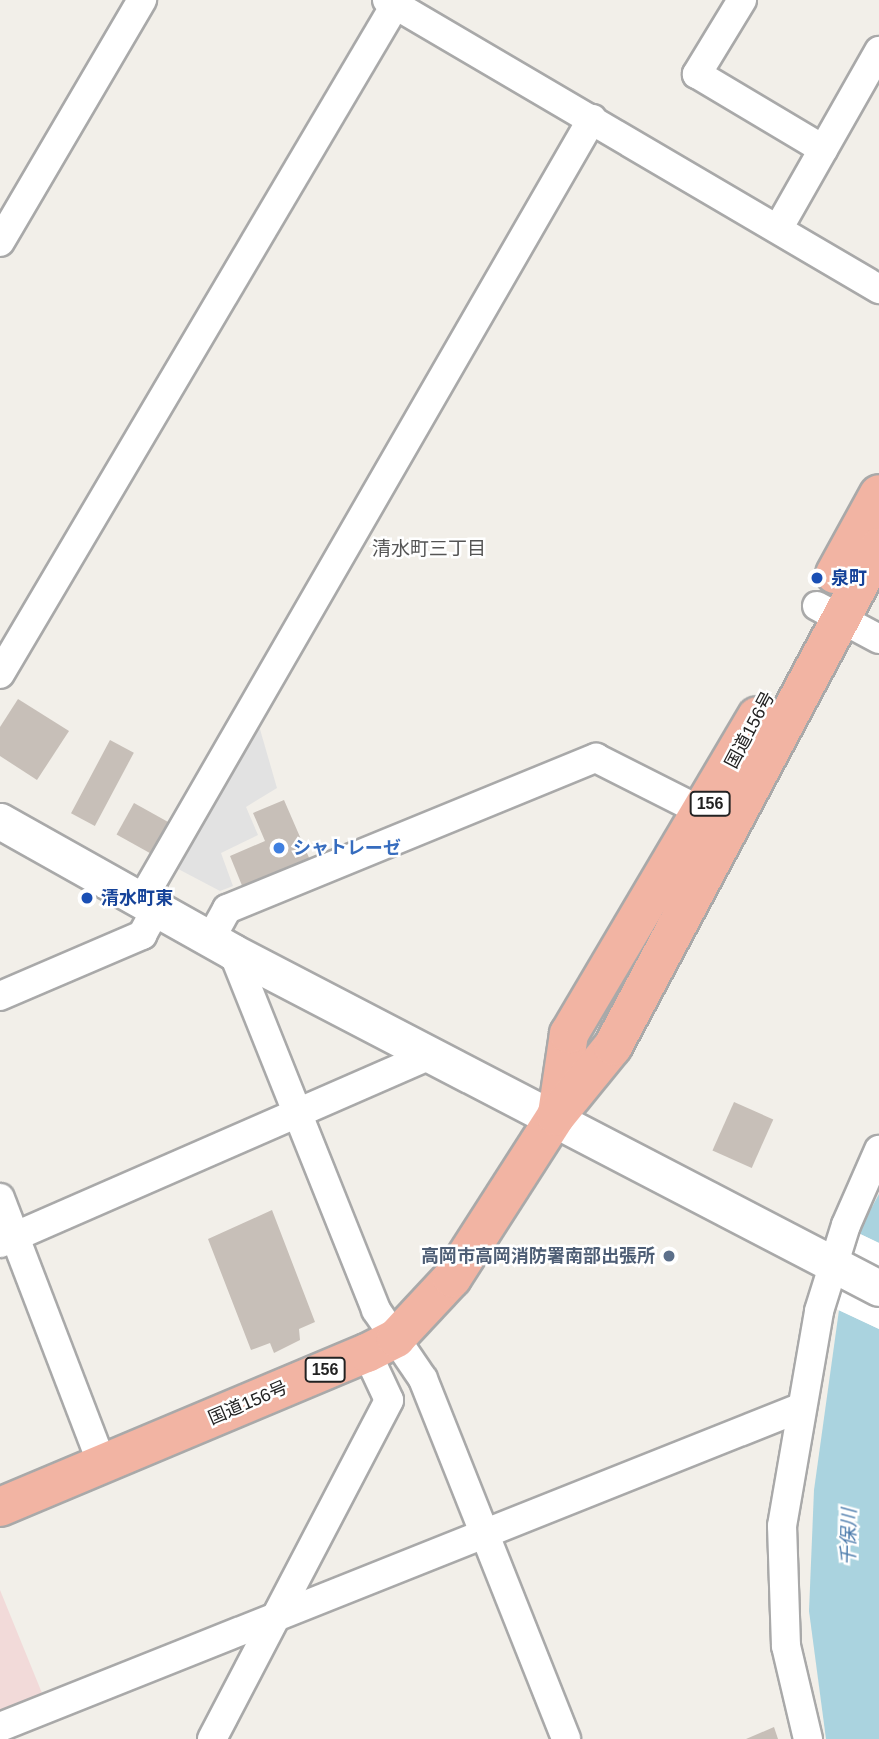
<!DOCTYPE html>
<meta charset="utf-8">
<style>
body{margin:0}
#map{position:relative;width:879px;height:1739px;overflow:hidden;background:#f2efe9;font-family:Helvetica,"Noto Sans JP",sans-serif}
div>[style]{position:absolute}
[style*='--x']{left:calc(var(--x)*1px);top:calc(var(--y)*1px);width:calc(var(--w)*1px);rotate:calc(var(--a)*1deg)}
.commercial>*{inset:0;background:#f2dad9}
.parking>*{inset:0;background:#e2e2e2}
.water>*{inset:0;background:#aad3df}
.pier>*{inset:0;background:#fff}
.building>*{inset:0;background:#c7bfb8;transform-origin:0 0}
.roads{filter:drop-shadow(2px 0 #a9a9a9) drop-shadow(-2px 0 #a9a9a9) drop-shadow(0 2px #a9a9a9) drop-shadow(0 -2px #a9a9a9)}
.minor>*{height:28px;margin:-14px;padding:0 14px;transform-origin:14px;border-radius:14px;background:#fff}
.tertiary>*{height:35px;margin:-17.5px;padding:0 17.5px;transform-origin:17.5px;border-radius:17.5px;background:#fff}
.trunk>*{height:38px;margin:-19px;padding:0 19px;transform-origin:19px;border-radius:19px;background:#f2b4a3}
.dots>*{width:19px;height:19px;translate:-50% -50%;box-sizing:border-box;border:4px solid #fff;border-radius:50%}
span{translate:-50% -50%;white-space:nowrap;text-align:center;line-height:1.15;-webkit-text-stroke:5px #fff;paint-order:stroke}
.shield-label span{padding:2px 5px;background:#fff;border:2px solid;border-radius:5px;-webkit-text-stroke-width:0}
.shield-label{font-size:16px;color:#222;font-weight:700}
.transit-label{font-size:18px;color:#164399;font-weight:700}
.left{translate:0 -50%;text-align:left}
.street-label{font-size:18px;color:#222}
.shop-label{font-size:18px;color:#366cbe;font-weight:700}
.service-label{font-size:18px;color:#4e5e75;font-weight:700}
.right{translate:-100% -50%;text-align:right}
.neighbourhood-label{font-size:19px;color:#555}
.water-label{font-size:19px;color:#4a7aab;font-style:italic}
</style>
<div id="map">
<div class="commercial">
<i style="clip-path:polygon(0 1590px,44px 1698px,0 1718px)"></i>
</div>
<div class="parking">
<i style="clip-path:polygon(255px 712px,277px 788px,246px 807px,258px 835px,221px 853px,233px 886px,220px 891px,163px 861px)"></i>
</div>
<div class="water">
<i style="clip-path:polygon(879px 1194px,879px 1243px,858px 1233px)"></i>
<i style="clip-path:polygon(839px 1310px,879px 1329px,879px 1739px,826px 1739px,809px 1611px,814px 1490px)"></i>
</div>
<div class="pier">
<i style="clip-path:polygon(856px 1232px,879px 1243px,879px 1329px,834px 1308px)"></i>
</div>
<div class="building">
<i style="clip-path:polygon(18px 699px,69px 731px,37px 780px,0 756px,0 727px)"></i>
<i style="left:110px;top:740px;width:27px;height:83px;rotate:28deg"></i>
<i style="clip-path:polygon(284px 800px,310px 860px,243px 888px,230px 856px,265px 841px,253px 813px)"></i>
<i style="left:134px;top:803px;width:39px;height:36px;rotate:29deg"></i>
<i style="left:734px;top:1102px;width:43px;height:53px;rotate:24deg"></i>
<i style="clip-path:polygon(272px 1210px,315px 1322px,299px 1329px,300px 1340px,274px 1353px,270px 1343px,251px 1350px,208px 1239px)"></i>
<i style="clip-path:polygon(774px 1727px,778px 1739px,746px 1739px)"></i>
</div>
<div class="roads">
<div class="minor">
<i style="--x:387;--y:0;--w:571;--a:30.43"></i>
<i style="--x:742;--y:0;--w:87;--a:121.3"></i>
<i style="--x:697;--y:74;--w:147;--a:30.8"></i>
<i style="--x:778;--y:229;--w:205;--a:-60.4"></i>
<i style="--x:0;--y:242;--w:281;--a:-59.6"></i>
<i style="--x:817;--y:606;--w:70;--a:28"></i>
<i style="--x:0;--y:674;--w:783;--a:-59.44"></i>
<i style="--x:141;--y:901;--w:903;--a:-60.03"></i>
<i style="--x:211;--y:938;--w:33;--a:-61"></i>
<i style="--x:227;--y:909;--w:399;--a:-22.3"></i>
<i style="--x:596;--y:758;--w:122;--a:26.8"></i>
<i style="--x:233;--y:952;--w:386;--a:68.2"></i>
<i style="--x:376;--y:1310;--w:83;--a:55.7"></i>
<i style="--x:423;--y:1379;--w:387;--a:68.3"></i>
<i style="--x:0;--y:996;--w:155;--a:-23.2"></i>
<i style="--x:142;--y:935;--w:29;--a:-61"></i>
<i style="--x:0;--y:1198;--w:285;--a:69"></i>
<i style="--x:0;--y:1243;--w:472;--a:-23.6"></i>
<i style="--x:0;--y:1727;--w:863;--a:-21.75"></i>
<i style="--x:212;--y:1739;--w:382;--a:-62.4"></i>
<i style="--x:389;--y:1400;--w:52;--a:-115.1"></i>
<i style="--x:808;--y:1739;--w:96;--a:-103.3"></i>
<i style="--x:786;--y:1646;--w:120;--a:-91.9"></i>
<i style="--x:782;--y:1526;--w:218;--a:-80.2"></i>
<i style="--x:819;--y:1311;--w:90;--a:-72.6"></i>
<i style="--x:846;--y:1225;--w:82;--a:-66.3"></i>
</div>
<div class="tertiary">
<i style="--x:0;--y:821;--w:267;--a:29.3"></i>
<i style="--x:233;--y:952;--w:728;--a:27.48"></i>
</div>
<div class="trunk">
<i style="--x:835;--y:574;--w:91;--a:-61.2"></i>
<i style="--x:557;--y:1114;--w:81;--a:-81.5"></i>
<i style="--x:569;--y:1034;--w:369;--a:-59.4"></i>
<i style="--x:0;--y:1507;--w:398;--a:-22.8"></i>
<i style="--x:367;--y:1353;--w:33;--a:-27"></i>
<i style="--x:396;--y:1338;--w:82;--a:-47"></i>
<i style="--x:452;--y:1278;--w:193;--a:-57.3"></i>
<i style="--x:556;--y:1116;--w:90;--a:-50.8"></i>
<i style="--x:613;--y:1046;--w:565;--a:-61.94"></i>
</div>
</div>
<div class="dots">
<i style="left:817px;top:578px;background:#1a4fb4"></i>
<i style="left:279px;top:848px;background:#3f7fe0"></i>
<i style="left:87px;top:898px;background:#1a4fb4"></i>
<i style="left:669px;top:1256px;background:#5c6f8a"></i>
</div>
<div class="shield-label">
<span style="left:710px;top:804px">156</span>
<span style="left:325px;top:1370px">156</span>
</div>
<div class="transit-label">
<span class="left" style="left:831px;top:578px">泉町</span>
<span class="left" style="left:101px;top:898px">清水町東</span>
</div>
<div class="street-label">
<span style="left:750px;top:730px;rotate:-62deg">国道156号</span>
<span style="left:248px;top:1403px;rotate:-23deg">国道156号</span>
</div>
<div class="shop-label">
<span class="left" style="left:293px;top:848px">シャトレーゼ</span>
</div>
<div class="service-label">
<span class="right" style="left:655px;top:1256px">高岡市高岡消防署南部出張所</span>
</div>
<div class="neighbourhood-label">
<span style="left:429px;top:549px">清水町三丁目</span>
</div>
<div class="water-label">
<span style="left:849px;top:1537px;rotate:-89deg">千保川</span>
</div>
</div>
